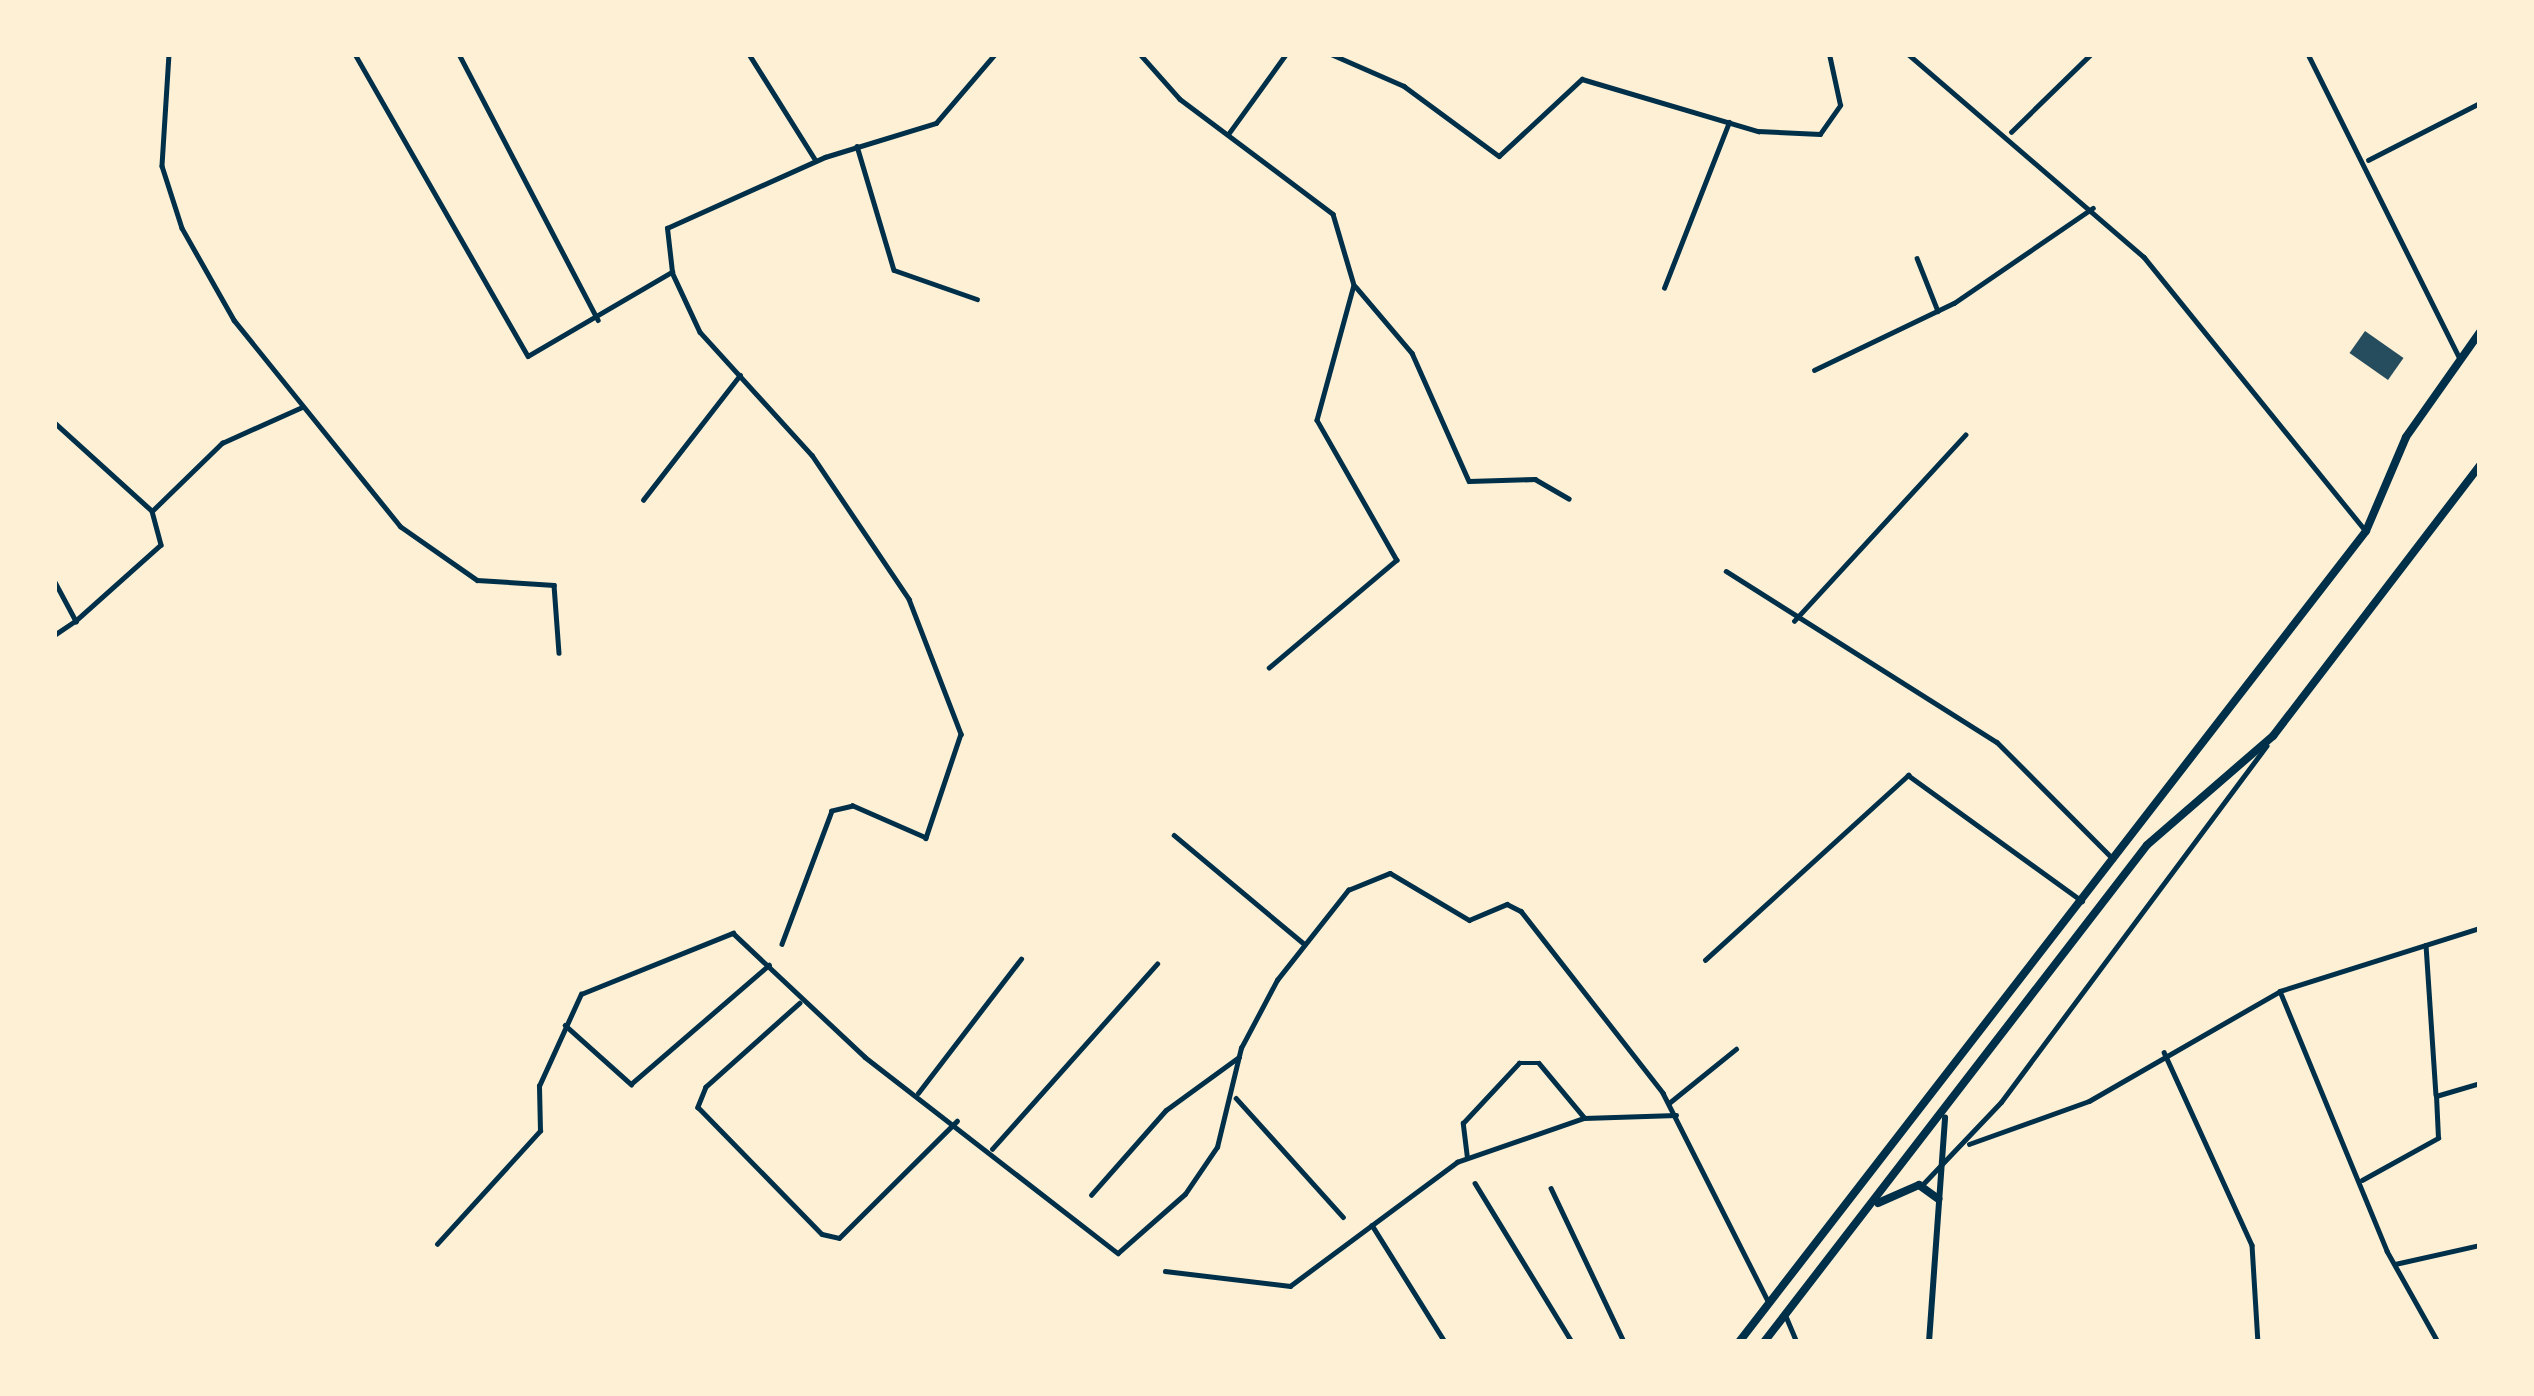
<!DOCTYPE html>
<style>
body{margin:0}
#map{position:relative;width:2534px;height:1396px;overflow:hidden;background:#fdf0d5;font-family:Rubik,sans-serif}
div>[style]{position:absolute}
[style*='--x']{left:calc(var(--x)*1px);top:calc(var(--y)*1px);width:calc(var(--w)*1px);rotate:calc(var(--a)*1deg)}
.building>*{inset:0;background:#264d5e;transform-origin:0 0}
.minor>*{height:4.5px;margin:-2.25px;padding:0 2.25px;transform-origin:2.25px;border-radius:2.25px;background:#003049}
.tertiary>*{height:6px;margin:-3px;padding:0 3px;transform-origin:3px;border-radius:3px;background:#003049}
.trunk>*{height:8px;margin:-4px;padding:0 4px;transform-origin:4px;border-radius:4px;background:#003049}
span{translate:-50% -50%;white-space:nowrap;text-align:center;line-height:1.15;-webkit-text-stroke:10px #fdf0d5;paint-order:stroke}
.frame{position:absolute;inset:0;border:57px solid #fdf0d5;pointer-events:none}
</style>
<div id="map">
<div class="building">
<i style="left:2365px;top:331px;width:47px;height:27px;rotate:35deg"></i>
</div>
<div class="minor">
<i style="--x:169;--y:54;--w:112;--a:93.6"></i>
<i style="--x:162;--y:166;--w:65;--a:72.1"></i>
<i style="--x:182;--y:228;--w:106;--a:60.5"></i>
<i style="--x:234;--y:320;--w:265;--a:51.1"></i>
<i style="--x:400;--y:526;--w:94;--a:35"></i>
<i style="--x:477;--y:580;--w:77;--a:3.7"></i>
<i style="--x:554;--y:585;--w:68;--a:85.8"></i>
<i style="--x:355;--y:54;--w:348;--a:60.2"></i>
<i style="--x:528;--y:356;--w:167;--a:-30.3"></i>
<i style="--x:672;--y:272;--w:44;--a:-96.5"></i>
<i style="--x:667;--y:228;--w:173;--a:-24.2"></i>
<i style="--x:825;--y:157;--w:116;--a:-17"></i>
<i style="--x:936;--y:123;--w:91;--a:-49.5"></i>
<i style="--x:459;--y:54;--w:300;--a:62.4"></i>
<i style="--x:749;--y:54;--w:126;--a:57.9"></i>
<i style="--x:1140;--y:54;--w:60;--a:48.4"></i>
<i style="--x:1180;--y:99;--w:191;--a:36.9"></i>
<i style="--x:1333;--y:214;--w:74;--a:73.5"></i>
<i style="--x:1354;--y:285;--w:140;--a:105.3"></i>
<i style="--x:1317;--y:420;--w:161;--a:60.3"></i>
<i style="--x:1397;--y:560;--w:167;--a:139.8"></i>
<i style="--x:1331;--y:54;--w:80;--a:23.7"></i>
<i style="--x:1404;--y:86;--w:118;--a:36.4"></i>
<i style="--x:1499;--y:156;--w:113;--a:-42.9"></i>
<i style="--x:1582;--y:79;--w:184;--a:16.5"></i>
<i style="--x:1758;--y:131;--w:62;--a:2.8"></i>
<i style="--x:1820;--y:134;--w:35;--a:-55"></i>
<i style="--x:1840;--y:105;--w:52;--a:-102.2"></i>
<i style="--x:1908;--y:54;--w:311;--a:40.7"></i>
<i style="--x:2144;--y:257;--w:353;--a:51"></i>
<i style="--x:2308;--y:54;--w:341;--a:63.5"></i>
<i style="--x:2011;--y:132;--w:112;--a:-44.3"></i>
<i style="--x:1229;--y:133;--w:97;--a:-54.2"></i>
<i style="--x:857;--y:146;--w:129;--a:73.4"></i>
<i style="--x:894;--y:270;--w:88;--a:19.3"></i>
<i style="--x:2368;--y:160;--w:126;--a:-27"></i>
<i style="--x:1917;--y:258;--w:57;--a:68.4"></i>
<i style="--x:672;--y:272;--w:66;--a:65"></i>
<i style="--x:700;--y:332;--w:166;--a:47.7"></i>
<i style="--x:812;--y:455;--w:174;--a:56"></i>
<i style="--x:909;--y:599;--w:145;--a:68.9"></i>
<i style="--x:961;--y:734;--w:110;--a:108.6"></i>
<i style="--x:926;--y:838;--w:80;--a:-156.3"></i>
<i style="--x:853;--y:806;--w:22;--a:167"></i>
<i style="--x:832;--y:811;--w:142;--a:110.6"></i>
<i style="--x:1356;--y:287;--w:87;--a:49.7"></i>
<i style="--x:1412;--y:353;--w:140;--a:66"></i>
<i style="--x:1469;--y:481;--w:66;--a:-1.7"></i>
<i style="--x:1535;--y:479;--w:39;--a:30"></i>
<i style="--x:1664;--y:288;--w:178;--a:-68.6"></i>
<i style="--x:1814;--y:370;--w:155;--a:-25.6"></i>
<i style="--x:1954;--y:303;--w:168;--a:-34.4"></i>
<i style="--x:54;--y:422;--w:132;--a:42.2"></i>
<i style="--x:152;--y:511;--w:35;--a:75"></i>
<i style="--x:161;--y:545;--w:114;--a:138.2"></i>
<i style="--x:643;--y:500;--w:158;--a:-52.2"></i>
<i style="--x:152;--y:511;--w:98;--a:-44.2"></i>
<i style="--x:222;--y:443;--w:88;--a:-24.2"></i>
<i style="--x:1726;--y:571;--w:320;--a:32.3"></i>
<i style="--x:1997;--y:742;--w:165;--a:45.2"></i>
<i style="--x:54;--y:580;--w:47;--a:61.8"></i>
<i style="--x:76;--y:621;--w:27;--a:146"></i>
<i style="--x:1794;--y:621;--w:253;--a:-47.4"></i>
<i style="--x:1174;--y:835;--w:168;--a:39.9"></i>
<i style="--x:2426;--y:945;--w:150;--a:86.2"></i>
<i style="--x:1705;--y:960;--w:275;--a:-42.3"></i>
<i style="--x:1908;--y:775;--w:215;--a:35.9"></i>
<i style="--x:2280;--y:991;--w:281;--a:67.6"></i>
<i style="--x:2387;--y:1251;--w:104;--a:60.7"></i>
<i style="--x:800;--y:1003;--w:126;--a:138.2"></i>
<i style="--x:706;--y:1087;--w:22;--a:112"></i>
<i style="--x:698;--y:1107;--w:177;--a:45.7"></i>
<i style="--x:822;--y:1234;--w:17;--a:13"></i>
<i style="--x:839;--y:1238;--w:166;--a:-44.8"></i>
<i style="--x:565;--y:1025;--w:89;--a:41.8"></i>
<i style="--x:631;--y:1084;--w:182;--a:-40.8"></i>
<i style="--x:2164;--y:1052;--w:212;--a:65.5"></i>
<i style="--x:2252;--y:1245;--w:97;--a:86.5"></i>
<i style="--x:918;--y:1093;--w:169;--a:-52.5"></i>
<i style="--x:1236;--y:1098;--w:160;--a:48"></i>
<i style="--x:1669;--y:1103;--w:86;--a:-38.9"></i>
<i style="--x:1969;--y:1144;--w:127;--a:-19.7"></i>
<i style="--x:2089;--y:1101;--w:220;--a:-29.9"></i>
<i style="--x:2280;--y:991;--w:210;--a:-17.5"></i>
<i style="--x:992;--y:1149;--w:248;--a:-48.3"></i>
<i style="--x:1467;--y:1158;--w:35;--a:-97"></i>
<i style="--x:1463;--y:1123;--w:82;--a:-47"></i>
<i style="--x:1519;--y:1063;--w:20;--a:0"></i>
<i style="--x:1539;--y:1063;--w:70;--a:50.2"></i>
<i style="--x:2362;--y:1180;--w:87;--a:-28.9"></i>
<i style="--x:2438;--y:1138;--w:42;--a:-92.7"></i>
<i style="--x:2436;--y:1096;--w:46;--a:-16.5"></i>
<i style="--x:1475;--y:1183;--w:186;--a:58.6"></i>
<i style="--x:1923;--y:1184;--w:113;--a:-46.4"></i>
<i style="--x:2001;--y:1102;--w:444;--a:-53.3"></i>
<i style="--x:1551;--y:1188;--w:170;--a:64.6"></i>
<i style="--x:1091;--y:1195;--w:113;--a:-48.6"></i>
<i style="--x:1166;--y:1110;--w:90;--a:-36"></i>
<i style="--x:1372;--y:1225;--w:138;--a:58"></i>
<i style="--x:437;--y:1244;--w:153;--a:-47.7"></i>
<i style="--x:540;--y:1131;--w:45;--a:-91.3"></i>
<i style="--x:539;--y:1086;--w:101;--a:-65.5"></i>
<i style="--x:581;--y:994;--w:164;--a:-21.9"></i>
<i style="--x:733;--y:933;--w:181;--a:43.2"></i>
<i style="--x:865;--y:1057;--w:320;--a:37.8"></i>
<i style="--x:1118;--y:1253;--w:89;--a:-41.4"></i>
<i style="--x:1185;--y:1194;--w:57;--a:-55.8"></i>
<i style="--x:1217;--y:1147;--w:102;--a:-76.4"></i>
<i style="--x:1241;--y:1048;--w:77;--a:-62.1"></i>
<i style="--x:1277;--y:980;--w:115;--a:-51.7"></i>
<i style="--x:1348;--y:890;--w:45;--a:-22"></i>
<i style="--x:1390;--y:873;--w:92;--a:30.7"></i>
<i style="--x:1469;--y:920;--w:41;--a:-22.8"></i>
<i style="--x:1507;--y:904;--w:16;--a:27"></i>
<i style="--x:1521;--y:911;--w:231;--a:52"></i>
<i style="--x:1663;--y:1093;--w:235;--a:63.2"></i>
<i style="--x:2395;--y:1264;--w:87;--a:-12.6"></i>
<i style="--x:1165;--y:1271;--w:126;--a:6.8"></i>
<i style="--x:1290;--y:1286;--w:208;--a:-36.6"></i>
<i style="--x:1457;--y:1162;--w:134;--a:-19.1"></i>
<i style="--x:1584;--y:1118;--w:92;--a:-1.9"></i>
<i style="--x:1785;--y:1314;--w:30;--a:67"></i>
</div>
<div class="tertiary">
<i style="--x:1929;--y:1342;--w:225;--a:-85.9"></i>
</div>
<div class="trunk">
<i style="--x:1878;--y:1203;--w:45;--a:-23.7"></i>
<i style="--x:1919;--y:1185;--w:24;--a:36"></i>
<i style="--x:1739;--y:1342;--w:1025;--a:-52.29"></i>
<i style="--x:2366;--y:531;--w:102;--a:-66.9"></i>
<i style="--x:2406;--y:437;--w:128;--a:-54.8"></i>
<i style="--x:1764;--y:1342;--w:627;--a:-52.38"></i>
<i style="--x:2147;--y:845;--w:167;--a:-40.9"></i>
<i style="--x:2273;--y:736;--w:341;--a:-52.6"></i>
</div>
<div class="frame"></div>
</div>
